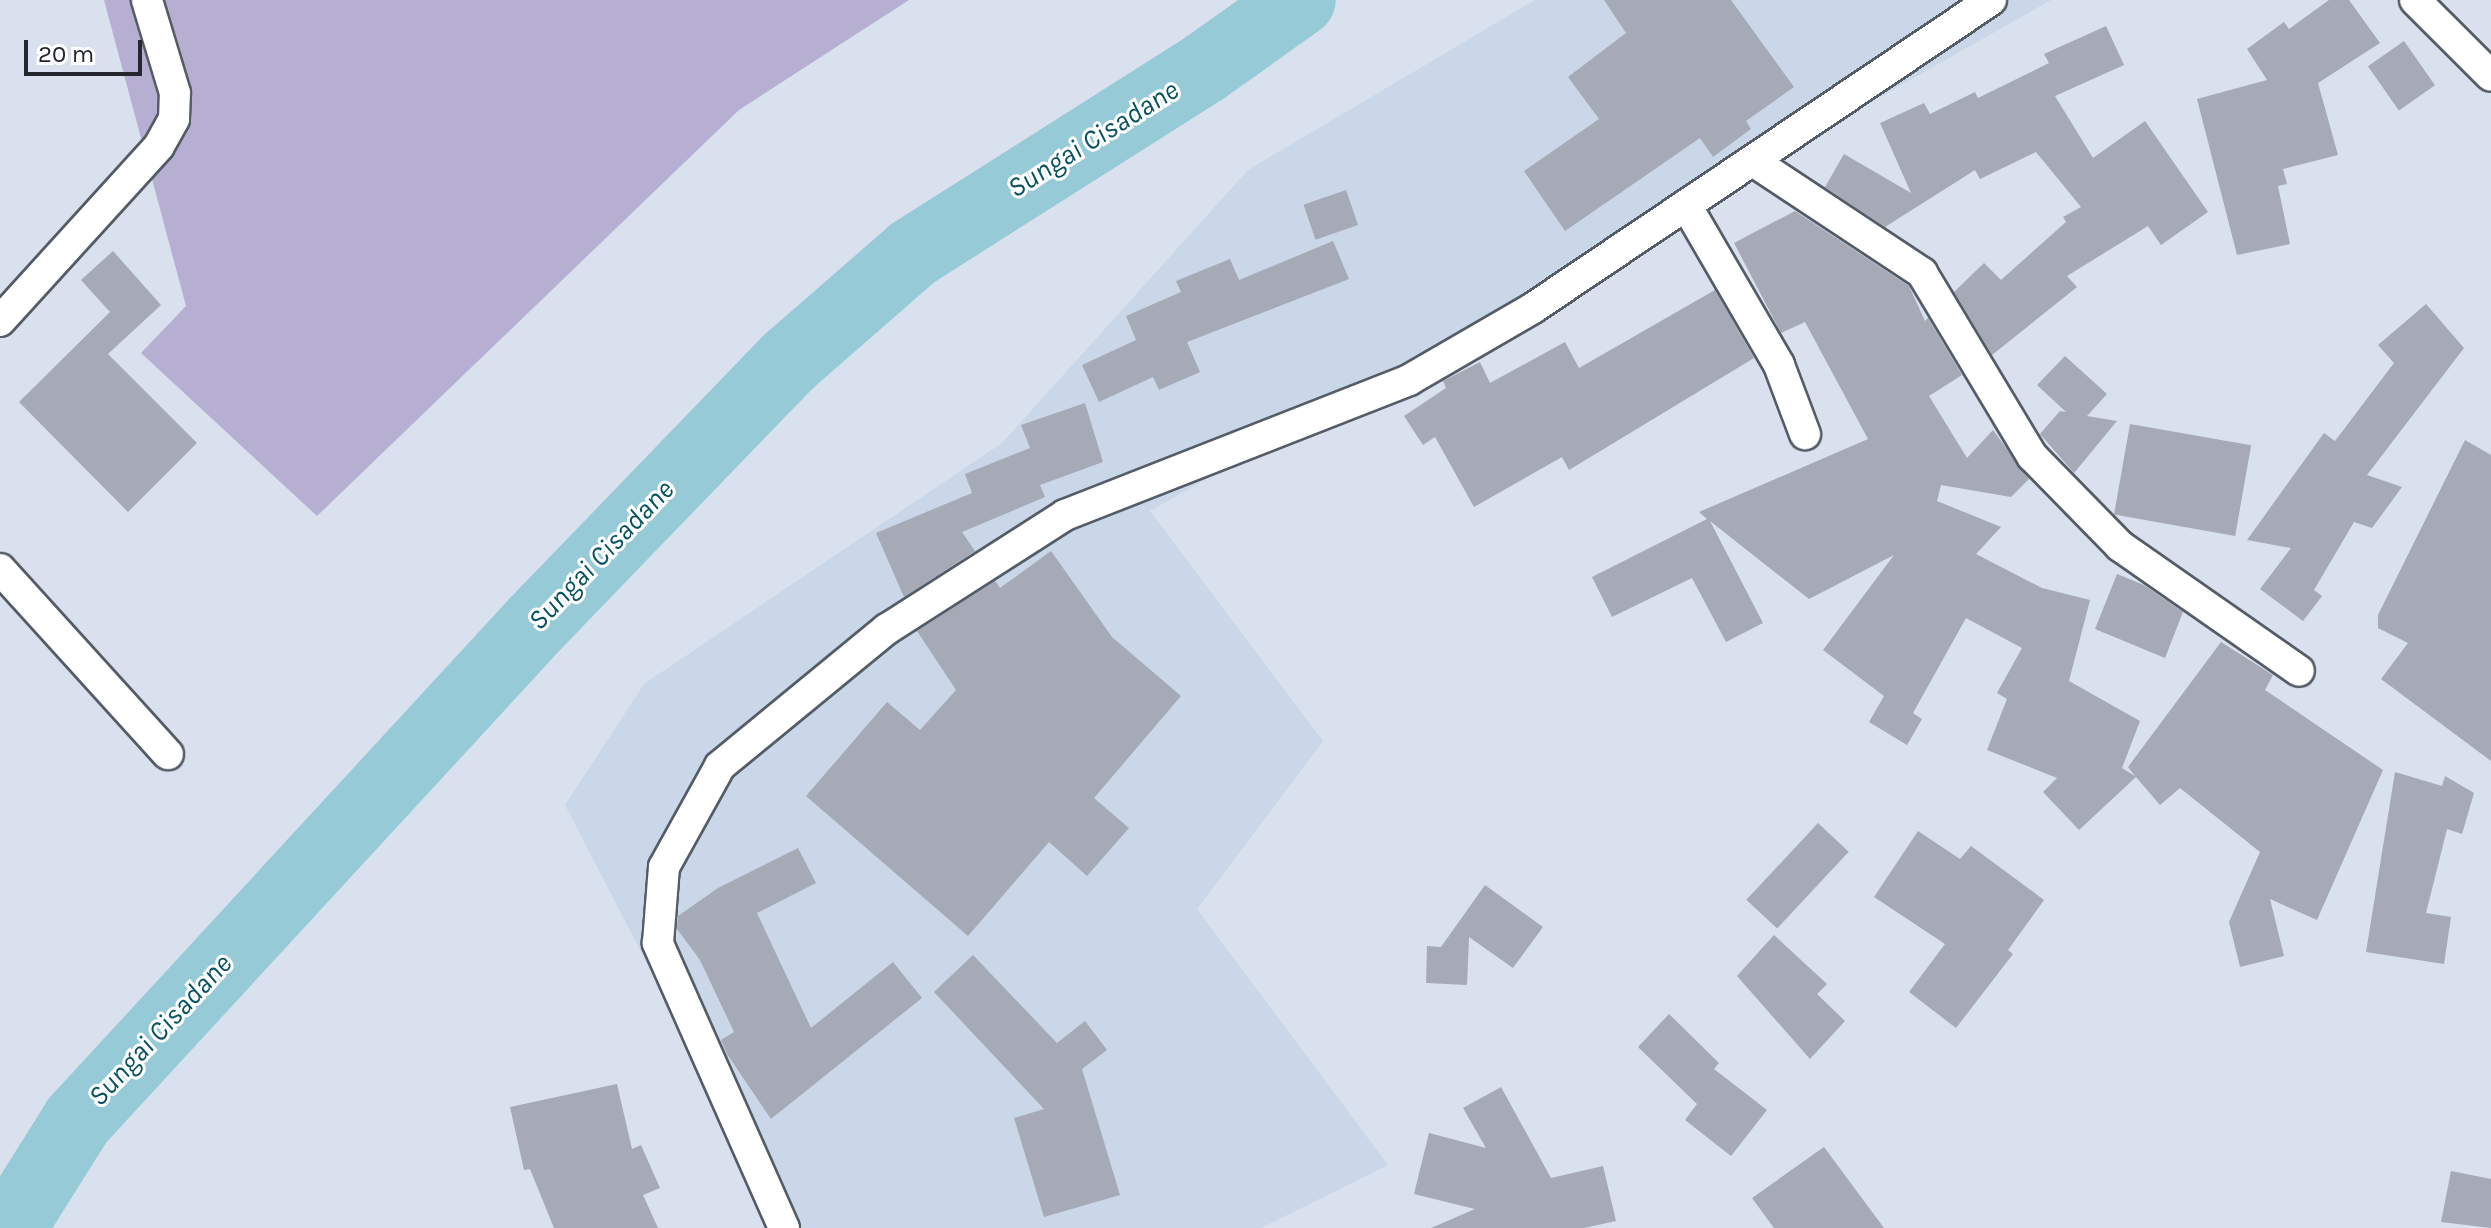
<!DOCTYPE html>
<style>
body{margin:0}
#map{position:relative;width:2491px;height:1228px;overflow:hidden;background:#d8e1ed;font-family:Karla,sans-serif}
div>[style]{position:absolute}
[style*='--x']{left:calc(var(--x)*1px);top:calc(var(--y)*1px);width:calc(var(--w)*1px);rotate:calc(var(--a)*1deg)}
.built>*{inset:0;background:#c9d7e9}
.green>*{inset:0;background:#b6afd2}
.river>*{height:72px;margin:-36px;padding:0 36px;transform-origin:36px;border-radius:36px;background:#96cad7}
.building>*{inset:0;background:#a6a9b6;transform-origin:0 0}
.roads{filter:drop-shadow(2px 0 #545c66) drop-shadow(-2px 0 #545c66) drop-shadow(0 2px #545c66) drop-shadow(0 -2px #545c66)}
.minor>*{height:30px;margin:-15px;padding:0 15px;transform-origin:15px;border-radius:15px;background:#fff}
span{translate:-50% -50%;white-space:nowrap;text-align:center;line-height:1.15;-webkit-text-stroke:6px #fff;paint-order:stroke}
.water-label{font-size:28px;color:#075261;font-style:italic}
.scale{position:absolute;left:24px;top:40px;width:118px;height:36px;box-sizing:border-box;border:4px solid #24272c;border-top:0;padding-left:10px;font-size:24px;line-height:28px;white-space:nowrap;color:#24272c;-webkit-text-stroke:6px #fff;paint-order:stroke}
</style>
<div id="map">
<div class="built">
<i style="clip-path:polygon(1535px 0,2051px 0,1150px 511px,1323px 741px,1197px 909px,1388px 1165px,1261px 1228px,784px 1228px,565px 805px,644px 684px,1002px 443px,1248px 170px)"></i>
</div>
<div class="green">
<i style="clip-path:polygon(104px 0,909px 0,739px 110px,317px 516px,141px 353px,186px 306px)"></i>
</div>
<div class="river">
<i style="--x:10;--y:1228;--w:126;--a:-57.9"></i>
<i style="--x:77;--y:1121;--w:677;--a:-47.33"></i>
<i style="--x:536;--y:623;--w:363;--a:-46"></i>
<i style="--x:788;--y:362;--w:166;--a:-41.1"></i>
<i style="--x:913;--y:253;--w:347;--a:-32.4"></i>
<i style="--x:1206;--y:67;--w:115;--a:-35.5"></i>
</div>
<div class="building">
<i style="clip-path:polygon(1604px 0,1731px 0,1794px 87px,1746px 121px,1751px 129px,1713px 157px,1700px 138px,1565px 231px,1524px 171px,1599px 119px,1568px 77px,1626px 33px)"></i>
<i style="clip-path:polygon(2329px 0,2349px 0,2380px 43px,2318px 83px,2338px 155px,2283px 169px,2287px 184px,2278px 186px,2290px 244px,2237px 255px,2197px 99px,2267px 80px,2247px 49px,2284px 22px,2289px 29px)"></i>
<i style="clip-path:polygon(2106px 26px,2124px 65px,2055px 96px,2093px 158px,2145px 121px,2208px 212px,2161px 245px,2148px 226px,2067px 276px,2077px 287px,1992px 355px,1954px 292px,1984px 263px,2001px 280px,2066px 222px,2063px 217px,2081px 207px,2036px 152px,1980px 179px,1975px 170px,1885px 227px,1825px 187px,1844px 154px,1911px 193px,1880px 123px,1924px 103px,1930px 114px,1975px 92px,1978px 98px,2049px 63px,2044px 54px)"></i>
<i style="left:2404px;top:41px;width:54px;height:44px;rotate:55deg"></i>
<i style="left:1346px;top:190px;width:37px;height:45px;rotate:71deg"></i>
<i style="clip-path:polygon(1795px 211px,1909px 286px,1925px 321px,1928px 318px,1962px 375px,1929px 396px,1967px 458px,1993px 430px,2029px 479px,2011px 497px,1941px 485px,1937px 501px,2001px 527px,1976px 554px,2042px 588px,2090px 600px,2069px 681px,2140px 721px,2122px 768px,2135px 776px,2128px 767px,2221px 642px,2273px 675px,2265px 690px,2383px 770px,2317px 920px,2270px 899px,2284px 956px,2240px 967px,2229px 922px,2260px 852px,2180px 788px,2160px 805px,2136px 777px,2079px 830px,2043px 792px,2057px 778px,1987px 750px,2007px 699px,1997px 693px,2022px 648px,1966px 618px,1913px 713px,1922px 719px,1907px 745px,1869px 722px,1884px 696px,1823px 650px,1894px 555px,1809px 599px,1710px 521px,1763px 623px,1726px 642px,1692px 578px,1612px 617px,1592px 577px,1707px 519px,1699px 512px,1868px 439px,1805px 322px,1781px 333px,1734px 243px)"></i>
<i style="clip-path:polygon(1333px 241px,1349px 279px,1187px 342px,1200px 372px,1159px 390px,1153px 377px,1099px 402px,1082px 365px,1136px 340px,1126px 316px,1181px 292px,1176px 281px,1230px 259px,1239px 280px)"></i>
<i style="clip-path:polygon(113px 251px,161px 305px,108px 354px,197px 443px,128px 512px,19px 402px,110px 312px,81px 280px)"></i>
<i style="clip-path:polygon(1715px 290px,1754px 358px,1569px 470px,1562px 457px,1474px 507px,1435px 437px,1423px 445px,1404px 416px,1446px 388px,1443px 381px,1480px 362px,1490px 383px,1565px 342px,1579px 368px)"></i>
<i style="clip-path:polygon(2426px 304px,2464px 348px,2367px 475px,2402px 487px,2372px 528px,2354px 522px,2314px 590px,2322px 596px,2303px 621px,2260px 589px,2291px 548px,2247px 540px,2324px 433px,2335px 441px,2394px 363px,2378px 345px)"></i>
<i style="clip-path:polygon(2065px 356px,2107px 394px,2087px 416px,2117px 421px,2074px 473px,2040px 434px,2060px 411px,2066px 412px,2037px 385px)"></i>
<i style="clip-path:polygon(1085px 403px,1103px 462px,1040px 485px,1045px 497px,962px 532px,975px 551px,904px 597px,876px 533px,972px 493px,965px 474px,1030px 448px,1021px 425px)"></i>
<i style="left:2130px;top:424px;width:123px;height:92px;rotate:10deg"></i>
<i style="clip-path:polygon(2465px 440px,2491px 455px,2491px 761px,2381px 679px,2408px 643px,2378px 628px,2378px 615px)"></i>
<i style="clip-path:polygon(1051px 551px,1112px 637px,1181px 696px,1094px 798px,1129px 828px,1087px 876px,1049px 842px,968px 936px,806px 796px,887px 702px,920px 730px,956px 690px,917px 631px,995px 581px,1000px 588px)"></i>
<i style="clip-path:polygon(2117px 574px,2144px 585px,2183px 612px,2165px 658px,2095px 629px)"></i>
<i style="clip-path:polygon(2395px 772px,2442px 786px,2445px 776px,2474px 793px,2462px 834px,2447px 829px,2426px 913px,2451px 917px,2444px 964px,2366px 952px)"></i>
<i style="left:1818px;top:823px;width:42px;height:105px;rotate:43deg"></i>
<i style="clip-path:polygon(1918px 831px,1960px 859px,1971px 846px,2044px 900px,2008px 950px,2013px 954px,1956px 1028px,1909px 992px,1945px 944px,1874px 897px)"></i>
<i style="clip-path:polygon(798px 848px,816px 883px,757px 913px,811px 1028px,893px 962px,922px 998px,771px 1119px,727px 1054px,721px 1040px,734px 1032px,700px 960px,677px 929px,678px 916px,718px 888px)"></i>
<i style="clip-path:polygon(1485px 885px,1543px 927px,1513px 968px,1469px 937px,1467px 985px,1426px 983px,1427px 946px,1441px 947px)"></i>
<i style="clip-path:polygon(1774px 935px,1827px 984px,1817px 994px,1845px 1021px,1810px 1059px,1737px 976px)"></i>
<i style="clip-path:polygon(973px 955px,1057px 1043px,1085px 1021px,1107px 1050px,1082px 1069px,1120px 1195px,1044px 1217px,1014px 1118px,1044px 1109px,934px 992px)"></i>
<i style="clip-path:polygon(1669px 1014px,1719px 1063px,1714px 1069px,1767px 1110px,1731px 1156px,1685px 1120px,1697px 1104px,1638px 1047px)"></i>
<i style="clip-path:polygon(617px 1084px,632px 1149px,641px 1145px,660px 1188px,643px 1195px,658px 1228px,554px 1228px,530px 1169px,524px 1170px,510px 1107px)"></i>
<i style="clip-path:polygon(1501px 1087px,1551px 1178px,1603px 1166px,1616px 1221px,1584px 1228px,1431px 1228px,1475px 1209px,1414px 1194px,1429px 1133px,1486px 1148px,1463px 1108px)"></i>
<i style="clip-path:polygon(1824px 1147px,1884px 1228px,1774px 1228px,1752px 1198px)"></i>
<i style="clip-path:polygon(2451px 1171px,2491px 1179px,2491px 1228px,2441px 1222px)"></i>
</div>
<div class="roads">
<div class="minor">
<i style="--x:2415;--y:0;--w:107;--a:45"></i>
<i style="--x:1753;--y:161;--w:203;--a:33.5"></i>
<i style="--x:1922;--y:273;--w:214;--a:59"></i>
<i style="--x:2032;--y:456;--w:126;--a:45.6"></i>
<i style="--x:2120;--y:546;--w:218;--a:34.9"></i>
<i style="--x:1686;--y:205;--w:185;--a:59.8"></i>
<i style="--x:1779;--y:365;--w:74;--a:69.4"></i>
<i style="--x:0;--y:321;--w:236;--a:-47.7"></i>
<i style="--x:159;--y:146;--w:31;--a:-61"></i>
<i style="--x:174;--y:119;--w:26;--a:-88"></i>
<i style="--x:175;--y:93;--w:97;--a:-106.8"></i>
<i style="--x:0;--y:569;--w:250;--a:47.8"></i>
<i style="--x:784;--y:1228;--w:312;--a:-113.9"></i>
<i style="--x:658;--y:943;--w:76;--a:-85.5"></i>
<i style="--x:664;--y:867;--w:115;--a:-61"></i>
<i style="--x:720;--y:766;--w:216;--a:-39.4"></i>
<i style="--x:887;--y:629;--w:211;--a:-32.6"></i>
<i style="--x:1065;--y:515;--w:370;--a:-21.4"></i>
<i style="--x:1409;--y:380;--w:143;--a:-30.1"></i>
<i style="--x:1533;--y:308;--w:552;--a:-33.92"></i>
</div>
</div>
<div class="water-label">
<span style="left:1093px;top:139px;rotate:-32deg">Sungai Cisadane</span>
<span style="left:601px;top:555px;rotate:-46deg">Sungai Cisadane</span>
<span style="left:160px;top:1030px;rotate:-47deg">Sungai Cisadane</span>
</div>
<div class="scale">20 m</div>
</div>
